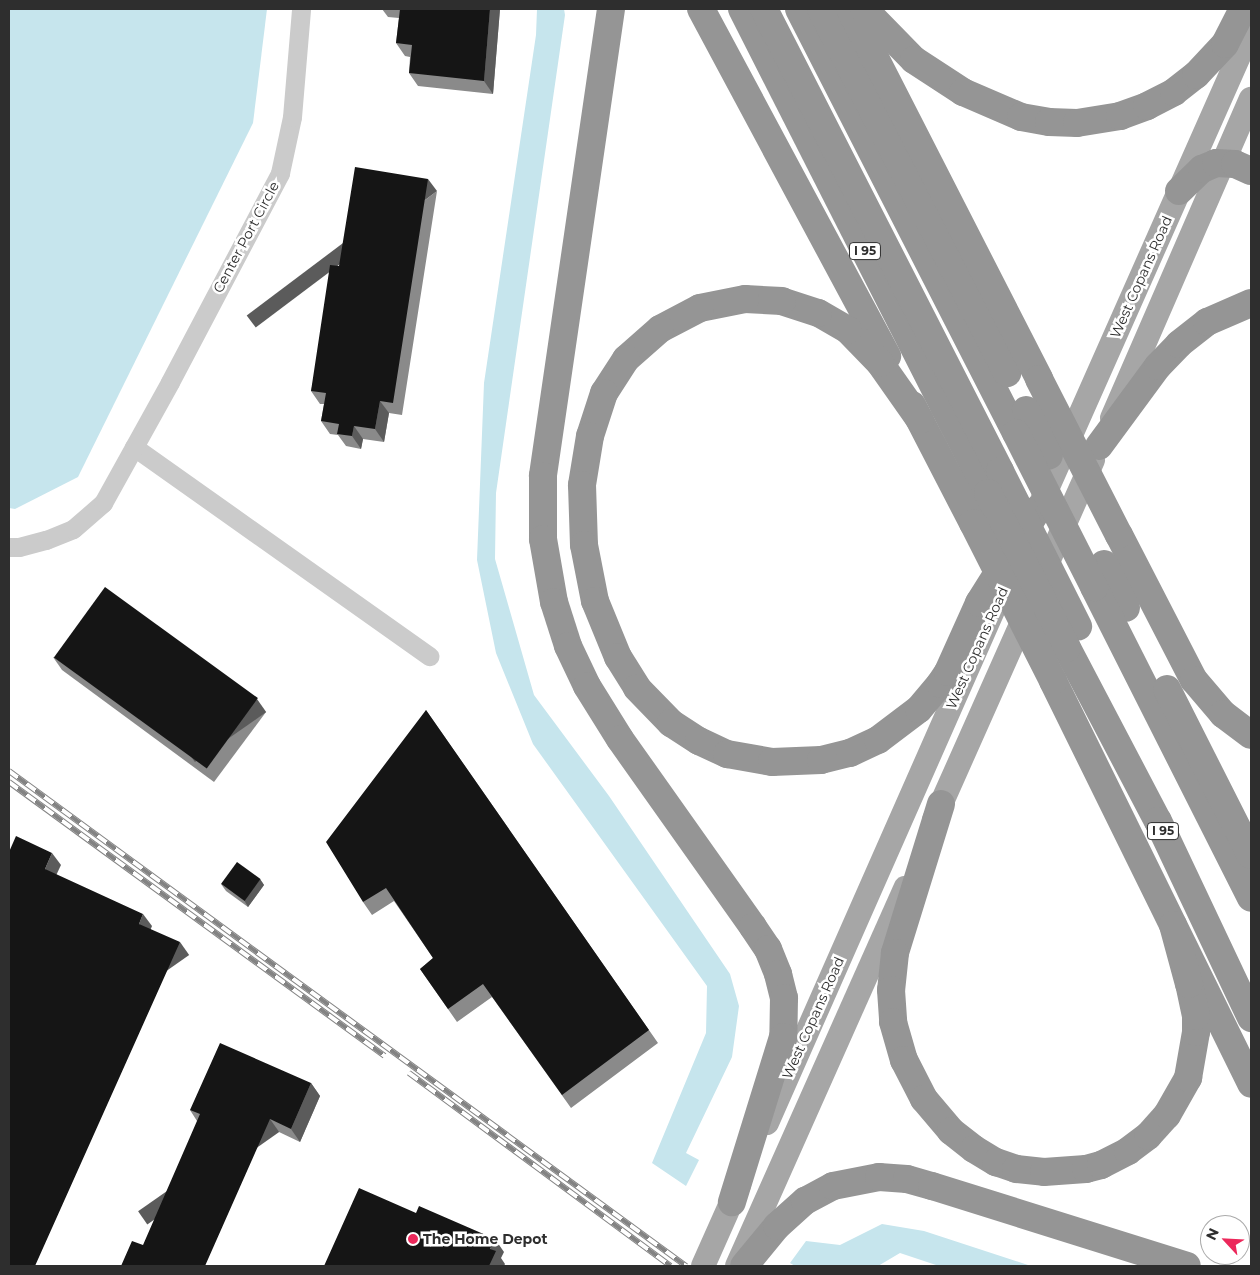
<!DOCTYPE html>
<style>
body{margin:0}
#map{position:relative;width:1260px;height:1275px;overflow:hidden;background:#fff;font-family:Montserrat,sans-serif}
div>[style]{position:absolute}
[style*='--x']{left:calc(var(--x)*1px);top:calc(var(--y)*1px);width:calc(var(--w)*1px);rotate:calc(var(--a)*1deg)}
.water>*{inset:0;background:#c6e5ed}
.minor>*{height:19px;margin:-9.5px;padding:0 9.5px;transform-origin:9.5px;border-radius:9.5px;background:#cbcbcb}
.major>*{height:24px;margin:-12px;padding:0 12px;transform-origin:12px;border-radius:12px;background:#a6a6a6}
.highway>*{height:28px;margin:-14px;padding:0 14px;transform-origin:14px;border-radius:14px;background:#959595}
.rail>*{height:5.5px;margin-top:-2.75px;transform-origin:0;background:repeating-linear-gradient(90deg,#fff 0 11px,#838383 0 22px);box-sizing:border-box;border-block:1px solid #838383}
.highway-bridge>*{height:28px;margin:-14px;padding:0 14px;transform-origin:14px;border-radius:14px;background:#959595}
.wall>*{inset:0;background:#8a8a8a}
.shaded-wall>*{inset:0;background:#5b5b5b;transform-origin:0 0}
.building>*{inset:0;background:#151515;transform-origin:0 0}
.dots>*{width:14px;height:14px;translate:-50% -50%;box-sizing:border-box;border:2px solid #fff;border-radius:50%}
span{translate:-50% -50%;white-space:nowrap;text-align:center;line-height:1.15;-webkit-text-stroke:5px #fff;paint-order:stroke}
.shield-label span{padding:1px 4px;background:#fff;border:1px solid;border-radius:4px;-webkit-text-stroke-width:0}
.shield-label{font-size:12px;color:#2e2e2e;font-weight:700}
.street-label{font-size:14px;color:#2e2e2e}
.poi-label{font-size:14px;color:#2e2e2e;font-weight:700}
.left{translate:0 -50%;text-align:left}
.frame{position:absolute;inset:0;border:10px solid #2e2e2e;pointer-events:none}
.north{position:absolute;left:1200px;top:1215px;width:50px;height:50px;box-sizing:border-box;background:#fff;border:1px solid #ababab;border-radius:50%;rotate:295deg;font-size:14px;font-weight:700;line-height:20px;text-align:center;color:#2e2e2e}
.north::after{content:'';display:block;margin:auto;width:18px;height:22px;background:#ec285b;clip-path:polygon(50% 0,100% 100%,50% 72%,0 100%)}
</style>
<div id="map">
<div class="water">
<i style="clip-path:polygon(9px 9px,267px 9px,253px 123px,78px 477px,15px 509px,9px 508px)"></i>
<i style="clip-path:polygon(537px 9px,564px 9px,565px 15px,496px 493px,495px 559px,534px 695px,609px 796px,730px 974px,739px 1006px,732px 1057px,686px 1153px,699px 1160px,686px 1186px,652px 1163px,706px 1033px,707px 986px,533px 744px,496px 653px,477px 560px,484px 383px,536px 35px)"></i>
<i style="clip-path:polygon(882px 1224px,924px 1231px,1031px 1266px,939px 1266px,900px 1253px,878px 1266px,795px 1266px,790px 1263px,806px 1241px,840px 1245px)"></i>
</div>
<div class="minor">
<i style="--x:134;--y:447;--w:362;--a:35.3"></i>
<i style="--x:9;--y:547;--w:10;--a:0"></i>
<i style="--x:19;--y:547;--w:28;--a:-15"></i>
<i style="--x:46;--y:540;--w:29;--a:-22"></i>
<i style="--x:73;--y:529;--w:40;--a:-41"></i>
<i style="--x:103;--y:503;--w:138;--a:-61"></i>
<i style="--x:170;--y:382;--w:236;--a:-62.2"></i>
<i style="--x:280;--y:173;--w:57;--a:-77.9"></i>
<i style="--x:292;--y:117;--w:108;--a:-85.2"></i>
</div>
<div class="major">
<i style="--x:1112;--y:418;--w:348;--a:-66.5"></i>
<i style="--x:1040;--y:505;--w:521;--a:-66.09"></i>
<i style="--x:1041;--y:578;--w:129;--a:-66.2"></i>
<i style="--x:934;--y:820;--w:231;--a:-66"></i>
<i style="--x:767;--y:1123;--w:602;--a:-66.2"></i>
<i style="--x:703;--y:1266;--w:89;--a:-66"></i>
<i style="--x:737;--y:1266;--w:414;--a:-66"></i>
</div>
<div class="highway">
<i style="--x:611;--y:9;--w:472;--a:98.3"></i>
<i style="--x:543;--y:476;--w:63;--a:90"></i>
<i style="--x:543;--y:539;--w:64;--a:80.1"></i>
<i style="--x:554;--y:602;--w:46;--a:72.3"></i>
<i style="--x:568;--y:646;--w:44;--a:64.6"></i>
<i style="--x:587;--y:686;--w:62;--a:58.1"></i>
<i style="--x:620;--y:739;--w:230;--a:54.7"></i>
<i style="--x:753;--y:927;--w:27;--a:56"></i>
<i style="--x:768;--y:949;--w:27;--a:68"></i>
<i style="--x:778;--y:974;--w:25;--a:76"></i>
<i style="--x:784;--y:998;--w:39;--a:91"></i>
<i style="--x:783;--y:1037;--w:173;--a:107.2"></i>
<i style="--x:701;--y:9;--w:394;--a:61.8"></i>
<i style="--x:742;--y:9;--w:543;--a:63.06"></i>
<i style="--x:764;--y:9;--w:519;--a:62.94"></i>
<i style="--x:799;--y:9;--w:476;--a:62.9"></i>
<i style="--x:821;--y:9;--w:409;--a:62.9"></i>
<i style="--x:850;--y:9;--w:415;--a:62.9"></i>
<i style="--x:864;--y:9;--w:71;--a:45.6"></i>
<i style="--x:914;--y:60;--w:59;--a:33.1"></i>
<i style="--x:963;--y:92;--w:63;--a:23.3"></i>
<i style="--x:1021;--y:117;--w:28;--a:10"></i>
<i style="--x:1049;--y:122;--w:28;--a:2"></i>
<i style="--x:1077;--y:123;--w:44;--a:-9.2"></i>
<i style="--x:1120;--y:116;--w:29;--a:-20"></i>
<i style="--x:1147;--y:106;--w:30;--a:-27"></i>
<i style="--x:1174;--y:92;--w:28;--a:-38"></i>
<i style="--x:1196;--y:75;--w:42;--a:-46.9"></i>
<i style="--x:1225;--y:44;--w:39;--a:-63"></i>
<i style="--x:1179;--y:191;--w:32;--a:-44"></i>
<i style="--x:1202;--y:169;--w:15;--a:-23"></i>
<i style="--x:1216;--y:163;--w:19;--a:3"></i>
<i style="--x:1235;--y:164;--w:17;--a:24"></i>
<i style="--x:912;--y:405;--w:133;--a:62.7"></i>
<i style="--x:920;--y:420;--w:70;--a:-125.1"></i>
<i style="--x:880;--y:363;--w:46;--a:-134.1"></i>
<i style="--x:848;--y:330;--w:34;--a:-150"></i>
<i style="--x:818;--y:313;--w:38;--a:-162"></i>
<i style="--x:782;--y:301;--w:37;--a:-177"></i>
<i style="--x:745;--y:299;--w:46;--a:168.7"></i>
<i style="--x:700;--y:308;--w:45;--a:152.3"></i>
<i style="--x:660;--y:329;--w:45;--a:138.6"></i>
<i style="--x:626;--y:359;--w:40;--a:122.9"></i>
<i style="--x:604;--y:393;--w:45;--a:108"></i>
<i style="--x:590;--y:436;--w:50;--a:99.3"></i>
<i style="--x:582;--y:485;--w:60;--a:88.1"></i>
<i style="--x:584;--y:545;--w:57;--a:78.9"></i>
<i style="--x:595;--y:601;--w:61;--a:67.7"></i>
<i style="--x:618;--y:657;--w:36;--a:58"></i>
<i style="--x:637;--y:688;--w:49;--a:45.8"></i>
<i style="--x:671;--y:723;--w:33;--a:33"></i>
<i style="--x:699;--y:741;--w:31;--a:25"></i>
<i style="--x:727;--y:754;--w:46;--a:10.1"></i>
<i style="--x:772;--y:762;--w:49;--a:-2.3"></i>
<i style="--x:821;--y:760;--w:30;--a:-14"></i>
<i style="--x:850;--y:753;--w:31;--a:-25"></i>
<i style="--x:878;--y:740;--w:51;--a:-37.1"></i>
<i style="--x:919;--y:709;--w:33;--a:-50"></i>
<i style="--x:940;--y:684;--w:14;--a:-56"></i>
<i style="--x:948;--y:672;--w:76;--a:-65.8"></i>
<i style="--x:979;--y:603;--w:111;--a:-57.9"></i>
<i style="--x:1099;--y:446;--w:99;--a:-53.6"></i>
<i style="--x:1158;--y:366;--w:30;--a:-46"></i>
<i style="--x:1179;--y:344;--w:36;--a:-38"></i>
<i style="--x:1207;--y:322;--w:48;--a:-23.4"></i>
<i style="--x:1119;--y:535;--w:163;--a:62.7"></i>
<i style="--x:1194;--y:680;--w:45;--a:49.5"></i>
<i style="--x:1223;--y:714;--w:35;--a:37"></i>
<i style="--x:1104;--y:564;--w:49;--a:63.4"></i>
<i style="--x:1094;--y:587;--w:348;--a:63.2"></i>
<i style="--x:1067;--y:648;--w:195;--a:62.3"></i>
<i style="--x:1158;--y:821;--w:218;--a:64.7"></i>
<i style="--x:1053;--y:681;--w:449;--a:63.8"></i>
<i style="--x:1167;--y:689;--w:186;--a:63.2"></i>
<i style="--x:941;--y:804;--w:156;--a:107.2"></i>
<i style="--x:895;--y:953;--w:37;--a:96"></i>
<i style="--x:891;--y:990;--w:32;--a:86"></i>
<i style="--x:893;--y:1022;--w:40;--a:74"></i>
<i style="--x:904;--y:1060;--w:44;--a:62.9"></i>
<i style="--x:924;--y:1099;--w:42;--a:49.8"></i>
<i style="--x:951;--y:1131;--w:29;--a:38"></i>
<i style="--x:974;--y:1149;--w:26;--a:31"></i>
<i style="--x:996;--y:1162;--w:21;--a:19"></i>
<i style="--x:1016;--y:1169;--w:28;--a:6"></i>
<i style="--x:1044;--y:1172;--w:42;--a:-4.1"></i>
<i style="--x:1086;--y:1169;--w:16;--a:-15"></i>
<i style="--x:1101;--y:1165;--w:30;--a:-27"></i>
<i style="--x:1128;--y:1151;--w:25;--a:-37"></i>
<i style="--x:1148;--y:1136;--w:28;--a:-48"></i>
<i style="--x:1167;--y:1115;--w:43;--a:-60.4"></i>
<i style="--x:1188;--y:1078;--w:47;--a:-80.1"></i>
<i style="--x:1196;--y:1032;--w:16;--a:-90"></i>
<i style="--x:1196;--y:1016;--w:33;--a:-102"></i>
<i style="--x:1189;--y:984;--w:61;--a:-105.2"></i>
<i style="--x:744;--y:1266;--w:52;--a:-50.5"></i>
<i style="--x:777;--y:1226;--w:38;--a:-42"></i>
<i style="--x:805;--y:1201;--w:32;--a:-28"></i>
<i style="--x:833;--y:1186;--w:47;--a:-11.1"></i>
<i style="--x:879;--y:1177;--w:28;--a:4"></i>
<i style="--x:907;--y:1179;--w:26;--a:16"></i>
<i style="--x:932;--y:1186;--w:267;--a:17.4"></i>
</div>
<div class="rail">
<i style="--x:9;--y:771;--w:839;--a:36.17"></i>
<i style="--x:9;--y:782;--w:465;--a:36.1"></i>
<i style="--x:409;--y:1073;--w:325;--a:36.4"></i>
</div>
<div class="highway-bridge">
<i style="--x:1039;--y:379;--w:175;--a:62.9"></i>
<i style="--x:1026;--y:410;--w:51;--a:63.4"></i>
<i style="--x:1016;--y:433;--w:173;--a:63.1"></i>
<i style="--x:1000;--y:471;--w:174;--a:63.3"></i>
<i style="--x:988;--y:493;--w:174;--a:63"></i>
<i style="--x:973;--y:523;--w:177;--a:63.1"></i>
</div>
<div class="wall">
<i style="clip-path:polygon(382px 9px,500px 9px,493px 94px,418px 86px,409px 73px,410px 57px,405px 56px,396px 43px,399px 18px,388px 17px)"></i>
<i style="clip-path:polygon(437px 191px,402px 415px,389px 413px,384px 442px,363px 439px,361px 449px,346px 446px,338px 435px,330px 434px,321px 421px,324px 404px,320px 404px,311px 391px,339px 266px)"></i>
<i style="clip-path:polygon(53px 657px,266px 712px,214px 782px,62px 670px)"></i>
<i style="clip-path:polygon(426px 710px,658px 1043px,571px 1108px,492px 997px,457px 1022px,420px 969px,433px 958px,394px 901px,372px 915px,363px 902px)"></i>
<i style="clip-path:polygon(260px 879px,264px 885px,248px 907px,226px 891px,221px 884px)"></i>
<i style="clip-path:polygon(311px 1083px,320px 1096px,300px 1142px,279px 1132px,197px 1121px,190px 1110px)"></i>
</div>
<div class="shaded-wall">
<i style="clip-path:polygon(490px 9px,500px 9px,493px 94px,484px 81px)"></i>
<i style="left:428px;top:179px;width:15px;height:227px;rotate:53deg"></i>
<i style="clip-path:polygon(380px 401px,389px 413px,384px 442px,375px 429px)"></i>
<i style="clip-path:polygon(354px 426px,363px 439px,361px 449px,352px 436px)"></i>
<i style="left:257px;top:699px;width:16px;height:87px;rotate:55deg"></i>
<i style="clip-path:polygon(52px 853px,61px 865px,53px 882px,45px 869px)"></i>
<i style="clip-path:polygon(260px 879px,264px 885px,248px 907px,244px 900px)"></i>
<i style="clip-path:polygon(143px 914px,152px 926px,148px 936px,139px 924px)"></i>
<i style="left:180px;top:942px;width:16px;height:355px;rotate:55deg"></i>
<i style="clip-path:polygon(311px 1083px,320px 1096px,300px 1142px,291px 1129px)"></i>
<i style="left:270px;top:1119px;width:16px;height:161px;rotate:55deg"></i>
<i style="clip-path:polygon(495px 1239px,504px 1252px,501px 1258px,505px 1264px,504px 1266px,489px 1266px,490px 1249px)"></i>
</div>
<div class="building">
<i style="clip-path:polygon(400px 9px,490px 9px,484px 81px,409px 73px,412px 45px,396px 43px)"></i>
<i style="clip-path:polygon(355px 167px,428px 179px,393px 403px,380px 401px,375px 429px,354px 426px,352px 436px,337px 434px,339px 424px,321px 421px,326px 393px,311px 391px,330px 265px,339px 266px)"></i>
<i style="left:105px;top:587px;width:189px;height:87px;rotate:36deg"></i>
<i style="clip-path:polygon(426px 710px,649px 1030px,562px 1095px,483px 984px,448px 1009px,420px 969px,433px 958px,386px 888px,363px 902px,326px 842px)"></i>
<i style="clip-path:polygon(16px 836px,52px 853px,45px 869px,143px 914px,139px 924px,180px 942px,35px 1266px,9px 1266px,9px 852px)"></i>
<i style="left:237px;top:862px;width:29px;height:27px;rotate:36deg"></i>
<i style="clip-path:polygon(220px 1043px,311px 1083px,291px 1129px,270px 1119px,205px 1266px,121px 1266px,132px 1241px,143px 1245px,200px 1114px,190px 1110px)"></i>
<i style="clip-path:polygon(359px 1188px,416px 1213px,419px 1206px,495px 1239px,490px 1249px,496px 1251px,489px 1266px,324px 1266px)"></i>
</div>
<div class="dots">
<i style="left:413px;top:1239px;background:#ec285b"></i>
</div>
<div class="shield-label">
<span style="left:865px;top:251px">I 95</span>
<span style="left:1163px;top:831px">I 95</span>
</div>
<div class="street-label">
<span style="left:246px;top:237px;rotate:-62deg">Center Port Circle</span>
<span style="left:1141px;top:277px;rotate:-66deg">West Copans Road</span>
<span style="left:977px;top:648px;rotate:-66deg">West Copans Road</span>
<span style="left:813px;top:1018px;rotate:-66deg">West Copans Road</span>
</div>
<div class="poi-label">
<span class="left" style="left:423px;top:1239px">The Home Depot</span>
</div>
<div class="frame"></div>
<div class="north">N</div>
</div>
